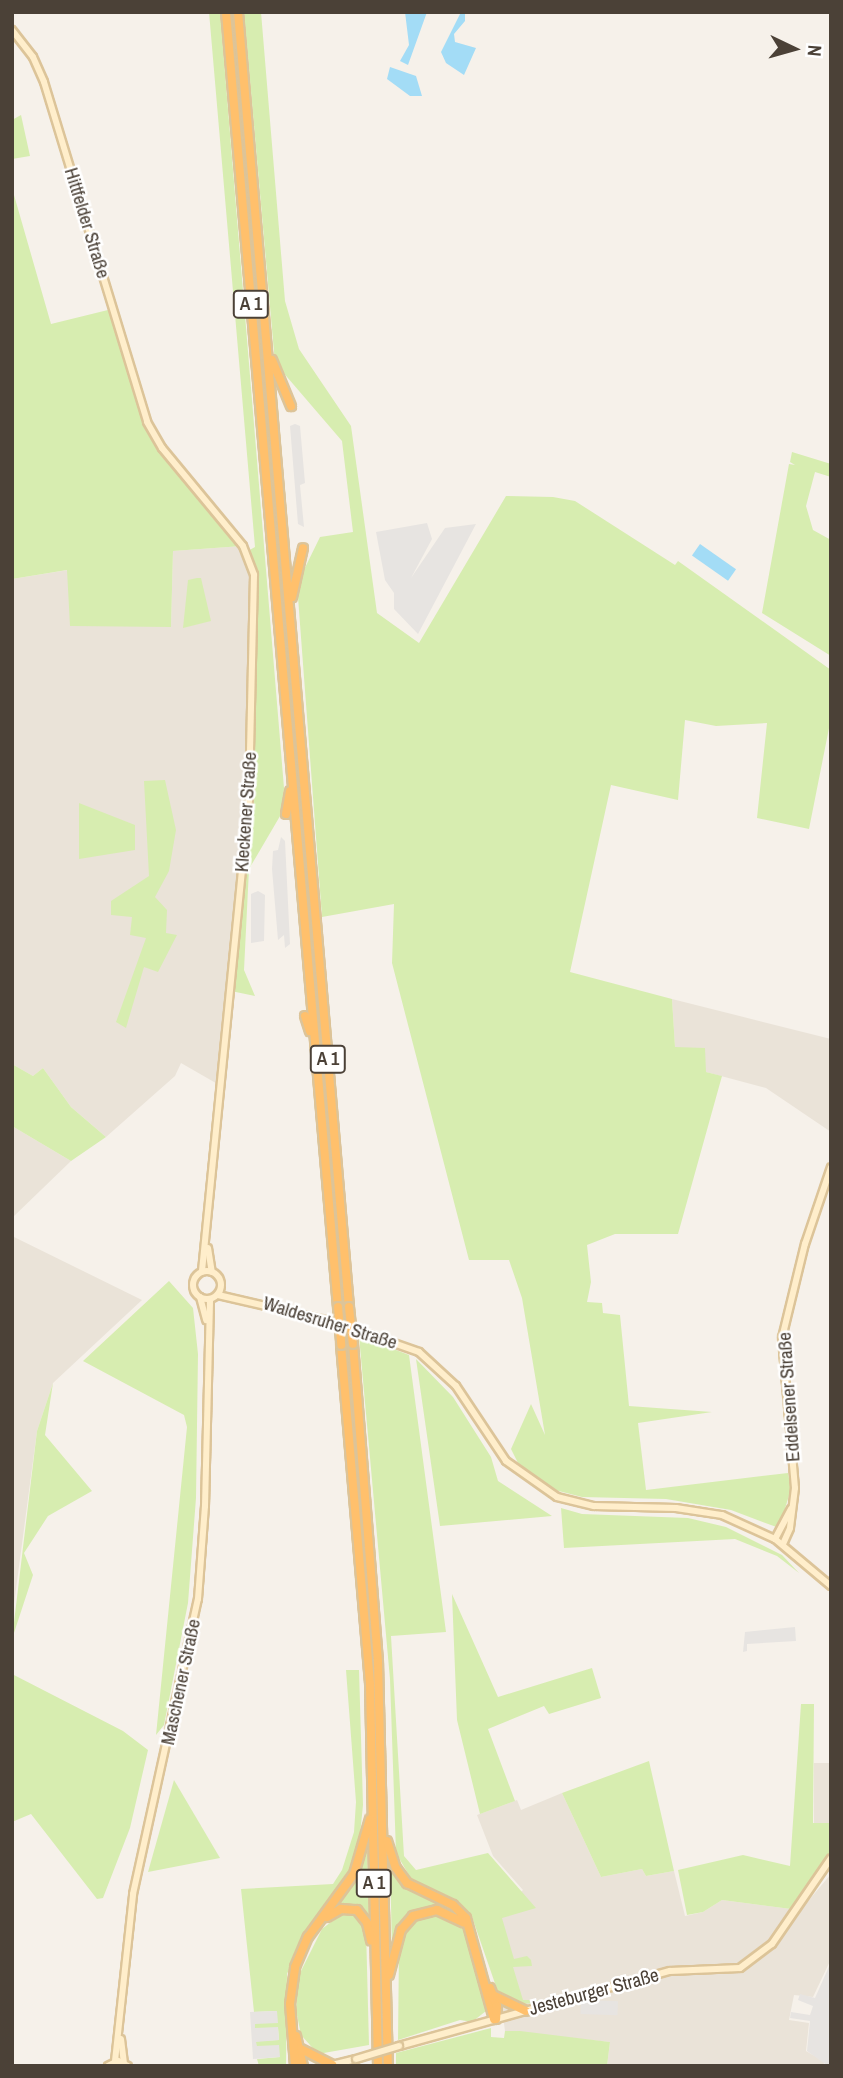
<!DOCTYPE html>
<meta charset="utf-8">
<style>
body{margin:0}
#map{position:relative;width:843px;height:2078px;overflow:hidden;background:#f6f1ea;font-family:"Archivo Narrow",sans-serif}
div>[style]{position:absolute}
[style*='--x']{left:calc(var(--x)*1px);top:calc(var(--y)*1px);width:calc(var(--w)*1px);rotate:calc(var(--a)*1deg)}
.residential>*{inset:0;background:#eae3d8;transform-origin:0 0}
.green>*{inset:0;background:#d7edb0}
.parking>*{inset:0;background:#e7e4e1;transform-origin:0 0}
.water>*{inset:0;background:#a3dcf6;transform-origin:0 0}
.roads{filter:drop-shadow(2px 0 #dcc499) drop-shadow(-2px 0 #dcc499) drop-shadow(0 2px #dcc499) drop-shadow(0 -2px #dcc499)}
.secondary>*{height:6px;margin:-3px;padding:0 3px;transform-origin:3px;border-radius:3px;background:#ffeecb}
.secondary>.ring{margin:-3px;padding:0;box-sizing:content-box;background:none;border:6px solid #ffeecb;border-radius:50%}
.highway>*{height:8px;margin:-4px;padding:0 4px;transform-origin:4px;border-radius:4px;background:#ffc06c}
.bridges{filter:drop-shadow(2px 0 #dcc499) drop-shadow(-2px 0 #dcc499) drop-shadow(0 2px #dcc499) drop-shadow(0 -2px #dcc499)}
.secondary-bridge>*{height:6px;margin:-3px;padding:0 3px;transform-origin:3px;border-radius:3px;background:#ffeecb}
.highway-bridge>*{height:8px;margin:-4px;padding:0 4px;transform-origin:4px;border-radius:4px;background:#ffc06c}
span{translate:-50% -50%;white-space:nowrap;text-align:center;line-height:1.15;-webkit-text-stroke:5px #fff;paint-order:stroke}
.shield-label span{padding:2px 5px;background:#fff;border:2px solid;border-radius:5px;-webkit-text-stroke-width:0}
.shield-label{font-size:18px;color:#4b4137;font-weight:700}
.street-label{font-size:19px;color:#4b4137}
.frame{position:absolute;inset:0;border:14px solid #4b4137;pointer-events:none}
.north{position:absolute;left:759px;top:14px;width:70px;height:70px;-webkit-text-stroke:5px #fff;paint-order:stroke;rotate:95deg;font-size:19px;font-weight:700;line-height:28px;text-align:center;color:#4b4137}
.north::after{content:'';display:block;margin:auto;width:24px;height:32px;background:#4b4137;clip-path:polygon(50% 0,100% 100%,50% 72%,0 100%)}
</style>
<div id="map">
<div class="residential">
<i style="clip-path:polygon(242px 546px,252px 567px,248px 801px,221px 1086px,181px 1063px,175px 1076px,106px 1137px,71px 1107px,43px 1068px,33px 1076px,12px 1064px,12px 579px,68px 570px,171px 627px,173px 551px)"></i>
<i style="clip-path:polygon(672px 999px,831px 1039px,831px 1132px,766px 1088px,706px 1072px,675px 1047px)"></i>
<i style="clip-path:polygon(12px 1126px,71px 1161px,12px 1218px)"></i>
<i style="clip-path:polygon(12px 1236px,142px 1300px,53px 1383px,37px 1431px,12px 1619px)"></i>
<i style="left:831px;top:1763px;width:60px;height:17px;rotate:90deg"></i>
<i style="clip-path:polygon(562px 1793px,601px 1877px,642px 1869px,646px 1876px,674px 1871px,685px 1916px,703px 1912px,722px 1900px,791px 1909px,793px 1919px,831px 1874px,831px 1959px,813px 1997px,794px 1995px,789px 2020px,809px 2023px,806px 2051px,825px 2062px,822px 2066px,607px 2066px,610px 2042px,505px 2031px,490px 1920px,523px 1890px,493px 1856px,477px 1815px,517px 1800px,521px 1810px)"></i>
</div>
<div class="green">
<i style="clip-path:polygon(209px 12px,220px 12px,284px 788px,283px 811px,249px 869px,244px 970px,255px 996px,231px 991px,249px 800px,255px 586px,246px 552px,255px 547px)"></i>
<i style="clip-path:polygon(244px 12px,261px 12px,285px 301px,299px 349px,351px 426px,377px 613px,419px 643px,506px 496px,553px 497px,575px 501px,675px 565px,678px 561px,831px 670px,831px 718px,809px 829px,757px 818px,767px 723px,716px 726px,685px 720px,678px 800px,611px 785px,570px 972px,672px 999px,675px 1047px,705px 1048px,706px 1072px,722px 1076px,678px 1234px,615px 1234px,587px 1245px,591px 1282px,587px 1302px,602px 1303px,603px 1313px,620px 1315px,629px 1406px,712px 1412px,638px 1423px,646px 1490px,788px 1473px,791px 1489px,779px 1528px,731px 1510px,666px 1499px,582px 1497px,551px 1489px,520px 1467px,511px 1449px,531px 1404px,545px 1435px,522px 1298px,509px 1260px,469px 1260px,392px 963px,394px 904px,322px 917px,297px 584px,320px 537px,353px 532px,342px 441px,275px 363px)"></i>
<i style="clip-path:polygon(21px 115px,30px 156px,12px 159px,12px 120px)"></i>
<i style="clip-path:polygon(12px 188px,51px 324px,112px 309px,151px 431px,242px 546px,173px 551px,171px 627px,70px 626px,67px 570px,12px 579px)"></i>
<i style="clip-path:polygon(792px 452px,831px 464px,831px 477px,815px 472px,806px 506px,813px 530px,831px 540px,831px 656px,762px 613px,789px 464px,795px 465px,790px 462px)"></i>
<i style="clip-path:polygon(197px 578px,201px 578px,211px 621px,183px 628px,188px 580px)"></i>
<i style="clip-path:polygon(165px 780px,176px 830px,169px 871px,155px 897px,167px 910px,166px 933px,177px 935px,158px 972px,144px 967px,126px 1028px,116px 1022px,146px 938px,130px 935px,132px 917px,111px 915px,111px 901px,149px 876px,144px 781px)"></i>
<i style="clip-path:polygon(79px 803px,135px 825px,135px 850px,79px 859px)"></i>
<i style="clip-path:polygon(12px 1064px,33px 1076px,43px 1068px,71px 1107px,106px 1137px,71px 1161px,12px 1126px)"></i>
<i style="clip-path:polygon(169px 1281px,193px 1308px,198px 1354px,196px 1498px,188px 1603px,164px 1725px,156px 1735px,187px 1427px,184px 1415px,83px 1361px)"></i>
<i style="clip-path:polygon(359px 1336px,409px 1355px,446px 1632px,391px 1636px,404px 1856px,416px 1870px,488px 1853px,536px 1908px,502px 1918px,514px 1959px,527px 1956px,531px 1960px,532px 1966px,513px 1967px,523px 2000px,543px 2000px,538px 2003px,517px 2004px,499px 1995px,472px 1917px,446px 1895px,413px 1882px,396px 1853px,390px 1679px)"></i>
<i style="clip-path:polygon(416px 1359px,453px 1397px,491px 1457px,498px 1481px,552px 1516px,440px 1526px)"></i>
<i style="clip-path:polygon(53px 1383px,45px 1435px,92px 1491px,48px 1516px,24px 1553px,33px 1575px,12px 1639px,37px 1431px)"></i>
<i style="clip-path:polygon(561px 1508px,582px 1514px,688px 1518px,726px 1527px,782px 1555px,799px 1573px,777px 1556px,735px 1539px,564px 1548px)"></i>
<i style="clip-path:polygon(452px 1594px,498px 1697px,592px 1668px,601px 1698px,549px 1714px,544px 1706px,488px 1729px,515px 1801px,480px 1814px,457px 1720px)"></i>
<i style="clip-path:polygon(346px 1670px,359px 1670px,363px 1805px,359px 1845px,345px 1882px,302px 1939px,287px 1974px,286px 2066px,259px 2066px,257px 2059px,280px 2057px,256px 2046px,256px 2041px,279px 2040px,278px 2028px,255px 2029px,255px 2024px,277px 2011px,254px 2012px,241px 1889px,333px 1884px,342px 1870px,354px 1832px,356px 1802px)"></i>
<i style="clip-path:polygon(12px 1674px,123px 1731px,148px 1750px,130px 1828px,103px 1898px,97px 1899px,31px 1814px,12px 1822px)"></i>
<i style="clip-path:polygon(801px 1704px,814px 1704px,813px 1823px,831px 1823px,831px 1852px,791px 1909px,722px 1900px,703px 1912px,687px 1915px,678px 1870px,743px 1855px,790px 1866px)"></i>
<i style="clip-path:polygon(649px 1761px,674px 1871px,646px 1876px,642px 1869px,601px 1877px,562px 1793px)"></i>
<i style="clip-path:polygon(174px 1780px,220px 1858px,148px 1872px)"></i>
<i style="clip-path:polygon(367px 1844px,369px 1917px,363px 1912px,332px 1910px)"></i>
<i style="clip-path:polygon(390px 1863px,395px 1872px,450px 1906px,462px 1919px,448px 1909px,418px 1911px,392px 1949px)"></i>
<i style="clip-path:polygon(354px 1914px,366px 1929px,369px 2045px,318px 2054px,301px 2035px,296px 2010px,298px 1977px,322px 1929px,340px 1915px)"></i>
<i style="clip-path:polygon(437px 1914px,463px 1926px,486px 2011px,472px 2022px,460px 2020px,398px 2040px,399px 1949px,405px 1932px,415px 1920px)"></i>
<i style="clip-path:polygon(491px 2028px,491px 2037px,504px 2038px,505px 2031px,520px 2031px,610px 2042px,607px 2066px,396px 2066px,396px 2053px)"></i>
</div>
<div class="parking">
<i style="clip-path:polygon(295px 424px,300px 426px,305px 483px,300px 485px,304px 527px,298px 524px,290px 426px)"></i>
<i style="clip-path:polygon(427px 523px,432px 539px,411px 578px,445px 528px,476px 524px,418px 634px,394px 609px,394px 593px,385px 580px,376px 532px)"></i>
<i style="clip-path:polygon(281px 837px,285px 841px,290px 944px,285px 948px,284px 935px,278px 940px,272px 869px,273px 851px,278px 850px)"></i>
<i style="clip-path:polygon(258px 891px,265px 895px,264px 941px,251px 943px,251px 894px)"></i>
<i style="clip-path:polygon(795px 1627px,796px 1641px,747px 1644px,747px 1651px,743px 1652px,745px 1632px)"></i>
<i style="clip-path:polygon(831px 1962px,831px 2063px,828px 2066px,807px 2051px,810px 2021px,790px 2018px,791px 2012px,810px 2015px,813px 2006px,798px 2000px,800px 1994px,815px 1998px)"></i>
<i style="left:581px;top:2000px;width:37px;height:14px;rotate:2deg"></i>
<i style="clip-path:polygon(277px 2011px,278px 2023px,255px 2024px,255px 2028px,278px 2027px,279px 2040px,256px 2042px,257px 2046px,279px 2045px,280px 2057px,253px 2059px,250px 2012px)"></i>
</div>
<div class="water">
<i style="clip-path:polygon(405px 12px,427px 12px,408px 65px,400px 61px,409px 45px)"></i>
<i style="clip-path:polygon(461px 12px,465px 12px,465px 21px,454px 34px,455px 42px,476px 48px,464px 75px,446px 63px,441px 52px)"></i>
<i style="clip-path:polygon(390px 67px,416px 76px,422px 96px,410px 96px,387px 79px)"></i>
<i style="left:700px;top:544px;width:44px;height:14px;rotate:35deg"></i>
</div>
<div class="roads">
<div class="secondary">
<i style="--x:12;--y:30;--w:34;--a:52"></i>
<i style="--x:33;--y:57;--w:27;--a:66"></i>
<i style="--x:44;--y:82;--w:355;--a:73.1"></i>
<i style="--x:147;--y:422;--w:30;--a:60"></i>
<i style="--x:162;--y:448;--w:127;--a:50.4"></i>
<i style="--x:243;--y:546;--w:31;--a:69"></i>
<i style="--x:254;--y:575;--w:225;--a:91.3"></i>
<i style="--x:249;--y:800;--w:474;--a:95.7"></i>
<i style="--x:208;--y:1248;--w:24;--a:81"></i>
<i class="ring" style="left:193px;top:1271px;width:22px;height:22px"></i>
<i style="--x:218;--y:1295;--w:116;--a:13"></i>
<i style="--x:331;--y:1321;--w:93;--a:19.4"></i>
<i style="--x:419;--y:1352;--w:50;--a:42.6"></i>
<i style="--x:456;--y:1386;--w:90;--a:56.3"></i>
<i style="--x:506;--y:1461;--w:62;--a:35.2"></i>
<i style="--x:557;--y:1497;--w:38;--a:14"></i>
<i style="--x:594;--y:1506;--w:82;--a:1.4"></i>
<i style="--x:676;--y:1508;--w:47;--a:8.7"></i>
<i style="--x:722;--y:1515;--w:58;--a:24.4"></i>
<i style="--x:775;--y:1539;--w:73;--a:40"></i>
<i style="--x:200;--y:1297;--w:24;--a:75"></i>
<i style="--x:775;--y:1539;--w:34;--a:-62"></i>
<i style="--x:783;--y:1544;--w:17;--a:-66"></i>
<i style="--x:790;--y:1528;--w:40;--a:-82.9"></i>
<i style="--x:795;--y:1488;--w:151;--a:-95"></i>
<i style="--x:782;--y:1338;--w:97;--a:-76.3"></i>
<i style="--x:805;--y:1244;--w:81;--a:-71.3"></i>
<i style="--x:121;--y:2039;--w:23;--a:83"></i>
<i style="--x:399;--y:2046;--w:281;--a:-15.5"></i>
<i style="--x:670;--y:1971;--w:70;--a:-2.5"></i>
<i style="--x:740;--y:1968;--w:40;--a:-37"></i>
<i style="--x:772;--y:1944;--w:104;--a:-55.5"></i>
<i style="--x:115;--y:2061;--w:168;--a:-83.8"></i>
<i style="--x:133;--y:1894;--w:302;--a:-77.6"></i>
<i style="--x:198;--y:1599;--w:93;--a:-85.7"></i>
<i style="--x:205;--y:1506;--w:207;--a:-88.6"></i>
<i style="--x:108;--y:2066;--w:11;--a:-27"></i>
<i style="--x:118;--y:2061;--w:11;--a:27"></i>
<i style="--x:328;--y:2066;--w:29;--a:-14"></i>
</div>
<div class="highway">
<i style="--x:226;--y:12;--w:1300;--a:85.06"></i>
<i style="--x:238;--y:12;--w:1300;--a:85.1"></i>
<i style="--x:272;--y:360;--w:50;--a:67.6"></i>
<i style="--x:292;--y:597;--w:50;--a:-77.3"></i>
<i style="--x:286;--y:814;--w:23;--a:-80"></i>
<i style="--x:305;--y:1016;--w:16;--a:72"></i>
<i style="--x:353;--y:1344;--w:319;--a:85.5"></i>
<i style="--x:378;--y:1662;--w:404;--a:88.6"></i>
<i style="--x:341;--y:1345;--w:340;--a:85.1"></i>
<i style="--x:370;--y:1684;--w:382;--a:88.8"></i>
<i style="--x:387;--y:1841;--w:28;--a:72"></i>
<i style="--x:396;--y:1868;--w:19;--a:54"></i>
<i style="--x:407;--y:1883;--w:51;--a:25.6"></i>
<i style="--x:453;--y:1905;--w:18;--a:45"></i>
<i style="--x:466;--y:1918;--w:105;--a:74.5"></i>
<i style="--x:327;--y:1917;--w:16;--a:-30"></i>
<i style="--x:341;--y:1909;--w:16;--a:4"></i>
<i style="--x:357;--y:1910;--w:16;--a:52"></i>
<i style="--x:367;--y:1923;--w:18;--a:77"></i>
<i style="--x:389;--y:1975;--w:47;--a:-75.1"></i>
<i style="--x:401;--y:1930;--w:18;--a:-49"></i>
<i style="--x:413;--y:1916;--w:25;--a:-14"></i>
<i style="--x:437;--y:1910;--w:29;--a:25"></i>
<i style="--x:490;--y:1988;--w:19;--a:69"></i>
<i style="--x:497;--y:2006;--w:13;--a:94"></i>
<i style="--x:495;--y:1996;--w:34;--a:26"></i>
<i style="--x:296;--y:2036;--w:31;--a:77"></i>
<i style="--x:301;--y:2049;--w:35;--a:27"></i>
<i style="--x:295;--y:2066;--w:62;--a:-94.6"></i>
<i style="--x:290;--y:2004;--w:37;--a:-82"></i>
<i style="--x:295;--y:1967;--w:33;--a:-67"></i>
<i style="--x:308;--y:1937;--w:78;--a:-53.9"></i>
<i style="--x:354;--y:1874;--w:57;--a:-73.8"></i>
</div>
</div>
<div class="bridges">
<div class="secondary-bridge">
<i style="--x:356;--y:2059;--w:45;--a:-16.8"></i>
</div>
<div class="highway-bridge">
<i style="--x:338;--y:1307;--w:38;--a:85"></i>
<i style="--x:349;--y:1307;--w:37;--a:84"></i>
</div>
</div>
<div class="shield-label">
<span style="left:251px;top:304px">A 1</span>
<span style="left:328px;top:1059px">A 1</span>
<span style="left:374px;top:1883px">A 1</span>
</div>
<div class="street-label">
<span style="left:87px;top:223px;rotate:73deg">Hittfelder Straße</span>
<span style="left:246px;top:812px;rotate:-86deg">Kleckener Straße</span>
<span style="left:330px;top:1323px;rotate:17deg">Waldesruher Straße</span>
<span style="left:789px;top:1397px;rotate:-94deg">Eddelsener Straße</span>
<span style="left:181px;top:1682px;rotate:-78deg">Maschener Straße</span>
<span style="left:594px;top:1992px;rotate:-15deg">Jesteburger Straße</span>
</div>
<div class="frame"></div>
<div class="north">N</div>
</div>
